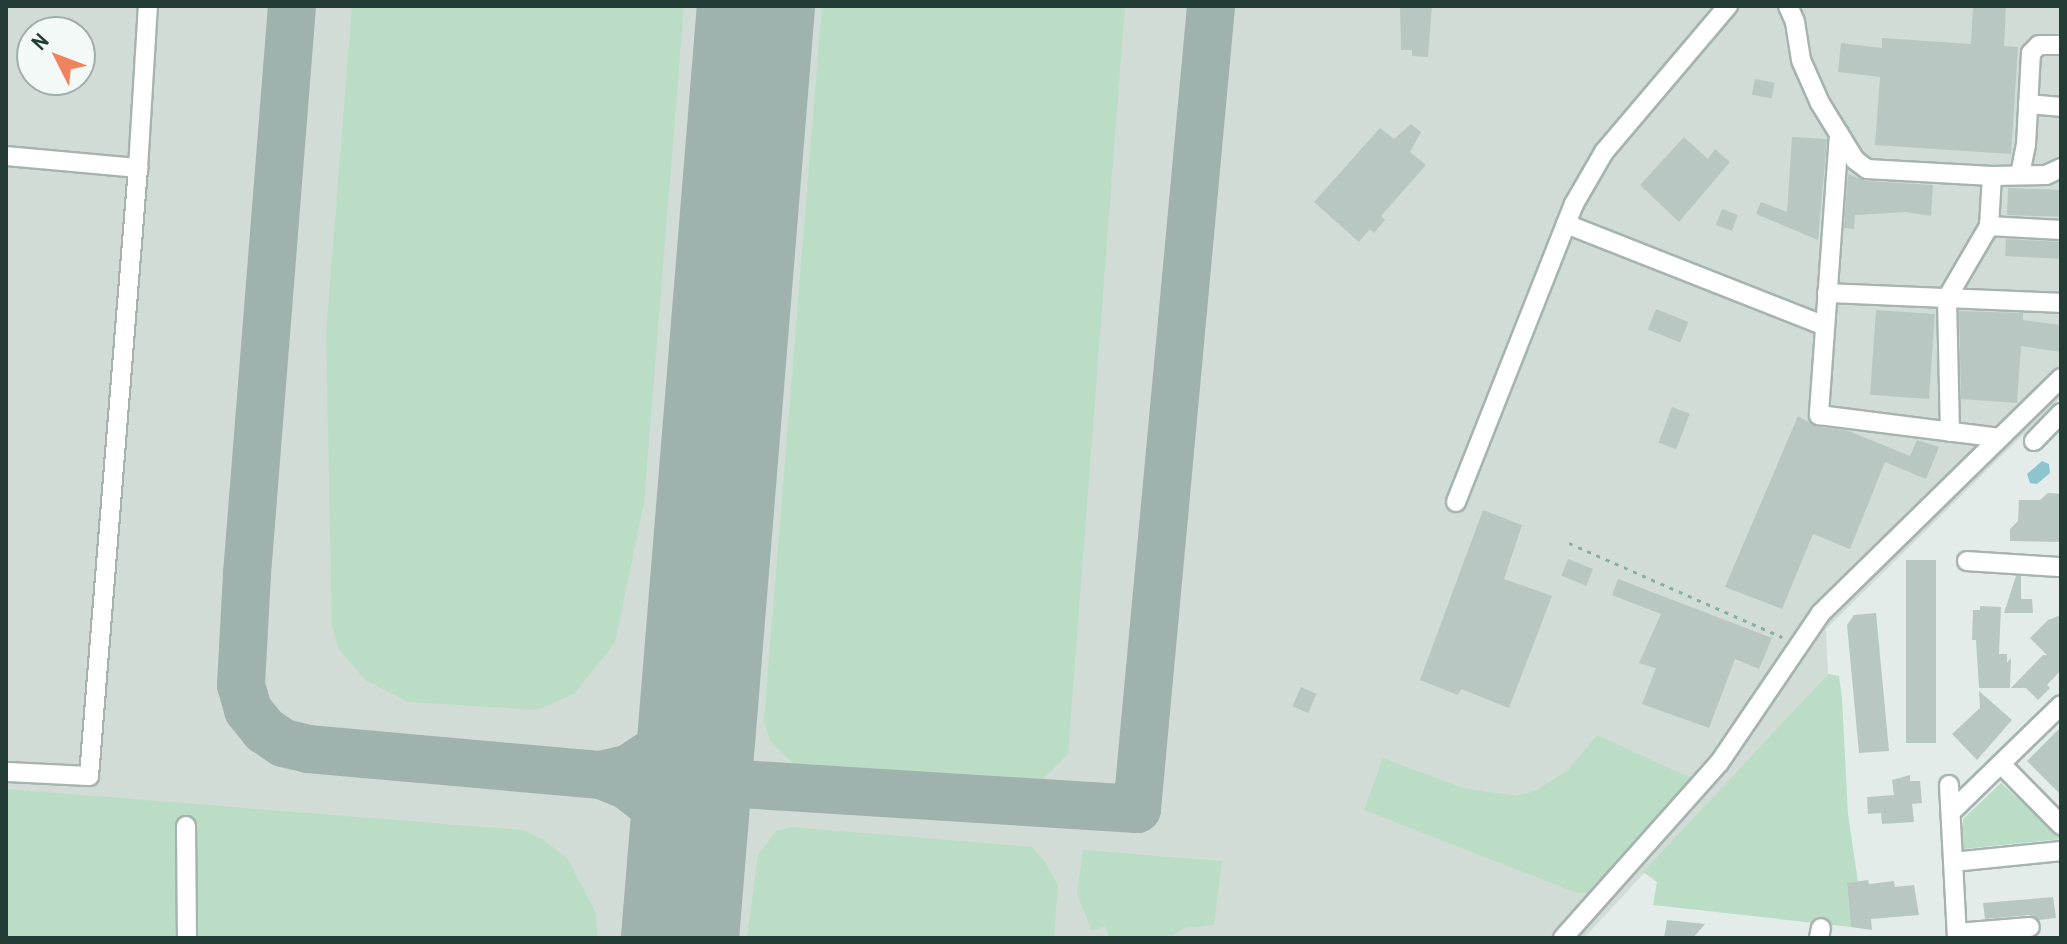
<!DOCTYPE html>
<style>
body{margin:0}
#map{position:relative;width:2067px;height:944px;overflow:hidden;background:#e3ece8;font-family:"Archivo Narrow",sans-serif}
div>[style]{position:absolute}
[style*='--x']{left:calc(var(--x)*1px);top:calc(var(--y)*1px);width:calc(var(--w)*1px);rotate:calc(var(--a)*1deg)}
.built>*{inset:0;background:#d1dcd7}
.green>*{inset:0;background:#bcddc5}
.water>*{inset:0;background:#8cc5d0}
.taxiway>*{height:48px;margin:-24px;padding:0 24px;transform-origin:24px;border-radius:24px;background:#a0b2ad}
.runway>*{height:118px;margin:-59px;padding:0 59px;transform-origin:59px;border-radius:59px;background:#a0b2ad}
.building>*{inset:0;background:#b8c7c1;transform-origin:0 0}
.path>*{height:3px;margin-top:-1.5px;transform-origin:0;background:repeating-linear-gradient(90deg,#84afa2 0 4px,transparent 0 10px)}
.roads{filter:drop-shadow(2px 0 #a6b4af) drop-shadow(-2px 0 #a6b4af) drop-shadow(0 2px #a6b4af) drop-shadow(0 -2px #a6b4af)}
.minor>*{height:18px;margin:-9px;padding:0 9px;transform-origin:9px;border-radius:9px;background:#fff}
span{translate:-50% -50%;white-space:nowrap;text-align:center;line-height:1.15;-webkit-text-stroke:6px #f3f9f6;paint-order:stroke}
.frame{position:absolute;inset:0;border:8px solid #233d36;pointer-events:none}
.north{position:absolute;left:16px;top:16px;width:80px;height:80px;box-sizing:border-box;background:#f3f9f6;border:2px solid #a0aea9;border-radius:50%;rotate:312deg;font-size:22px;font-weight:700;line-height:32px;text-align:center;color:#233d36}
.north::after{content:'';display:block;margin:auto;width:28px;height:36px;background:#ef835e;clip-path:polygon(50% 0,100% 100%,50% 72%,0 100%)}
</style>
<div id="map">
<div class="built">
<i style="clip-path:polygon(evenodd,6px 6px,2061px 6px,2061px 397px,1826px 629px,1828px 674px,1584px 938px,6px 938px,6px 6px,32px 32px,80px 32px,80px 80px,32px 80px,32px 32px)"></i>
</div>
<div class="green">
<i style="clip-path:polygon(352px 6px,684px 6px,644px 503px,615px 643px,574px 694px,537px 710px,408px 702px,365px 680px,339px 649px,332px 627px,326px 333px)"></i>
<i style="clip-path:polygon(822px 6px,1125px 6px,1068px 754px,1043px 779px,1025px 784px,796px 766px,770px 741px,764px 720px)"></i>
<i style="clip-path:polygon(1828px 674px,1839px 676px,1842px 698px,1848px 814px,1858px 882px,1847px 883px,1851px 927px,1653px 905px,1657px 882px,1643px 872px)"></i>
<i style="clip-path:polygon(1597px 735px,1693px 779px,1591px 893px,1577px 893px,1364px 810px,1383px 758px,1463px 788px,1516px 796px,1535px 791px,1568px 770px)"></i>
<i style="clip-path:polygon(2001px 783px,2061px 837px,2061px 839px,1963px 849px,1963px 819px)"></i>
<i style="clip-path:polygon(6px 789px,522px 830px,544px 840px,568px 859px,596px 913px,597px 938px,6px 938px)"></i>
<i style="clip-path:polygon(791px 827px,1032px 847px,1046px 863px,1058px 886px,1054px 938px,747px 938px,758px 855px,776px 831px)"></i>
<i style="clip-path:polygon(1083px 850px,1222px 861px,1214px 925px,1185px 928px,1168px 938px,1110px 938px,1105px 926px,1092px 931px,1077px 894px)"></i>
</div>
<div class="water">
<i style="clip-path:polygon(2042px 461px,2049px 464px,2050px 473px,2037px 484px,2030px 483px,2027px 474px)"></i>
</div>
<div class="taxiway">
<i style="--x:292;--y:6;--w:570;--a:94.53"></i>
<i style="--x:247;--y:574;--w:111;--a:93.1"></i>
<i style="--x:241;--y:685;--w:26;--a:74"></i>
<i style="--x:248;--y:710;--w:26;--a:51"></i>
<i style="--x:264;--y:730;--w:23;--a:34"></i>
<i style="--x:283;--y:743;--w:26;--a:13"></i>
<i style="--x:308;--y:749;--w:294;--a:5.1"></i>
<i style="--x:601;--y:775;--w:29;--a:22"></i>
<i style="--x:628;--y:786;--w:31;--a:38"></i>
<i style="--x:652;--y:805;--w:31;--a:54"></i>
<i style="--x:670;--y:830;--w:23;--a:67"></i>
<i style="--x:679;--y:851;--w:37;--a:84"></i>
<i style="--x:601;--y:775;--w:28;--a:-13"></i>
<i style="--x:628;--y:769;--w:47;--a:-33.7"></i>
<i style="--x:667;--y:743;--w:35;--a:-53"></i>
<i style="--x:688;--y:715;--w:39;--a:-69"></i>
<i style="--x:692;--y:781;--w:446;--a:3.6"></i>
<i style="--x:1137;--y:809;--w:806;--a:-84.73"></i>
</div>
<div class="runway">
<i style="--x:680;--y:938;--w:935;--a:-85.34"></i>
</div>
<div class="building">
<i style="clip-path:polygon(1400px 6px,1432px 6px,1428px 57px,1412px 56px,1412px 50px,1401px 50px)"></i>
<i style="clip-path:polygon(1973px 6px,2006px 6px,2004px 46px,2018px 47px,2011px 154px,1875px 145px,1880px 77px,1838px 72px,1841px 43px,1882px 48px,1882px 38px,1971px 44px)"></i>
<i style="left:1755px;top:79px;width:20px;height:16px;rotate:11deg"></i>
<i style="clip-path:polygon(1411px 124px,1421px 132px,1410px 152px,1426px 165px,1381px 216px,1385px 220px,1374px 233px,1370px 229px,1359px 242px,1314px 202px,1380px 128px,1394px 139px)"></i>
<i style="clip-path:polygon(1684px 137px,1708px 159px,1715px 149px,1730px 162px,1679px 222px,1640px 185px)"></i>
<i style="clip-path:polygon(1792px 137px,1827px 139px,1818px 240px,1756px 214px,1761px 202px,1787px 212px)"></i>
<i style="clip-path:polygon(1848px 174px,1866px 181px,1933px 185px,1931px 216px,1906px 212px,1855px 215px,1854px 229px,1844px 228px)"></i>
<i style="left:2008px;top:188px;width:53px;height:27px;rotate:2deg"></i>
<i style="left:1722px;top:209px;width:17px;height:17px;rotate:21deg"></i>
<i style="left:2006px;top:239px;width:55px;height:17px;rotate:3deg"></i>
<i style="left:1656px;top:309px;width:35px;height:22px;rotate:22deg"></i>
<i style="left:1876px;top:310px;width:59px;height:85px;rotate:4deg"></i>
<i style="clip-path:polygon(1959px 311px,2023px 313px,2023px 320px,2061px 325px,2061px 352px,2021px 346px,2017px 403px,1961px 399px)"></i>
<i style="left:1672px;top:407px;width:19px;height:38px;rotate:21deg"></i>
<i style="clip-path:polygon(1798px 416px,1817px 427px,1846px 430px,1910px 456px,1917px 440px,1939px 447px,1926px 479px,1885px 462px,1850px 549px,1813px 534px,1782px 609px,1725px 587px)"></i>
<i style="clip-path:polygon(2048px 493px,2061px 494px,2061px 542px,2010px 541px,2010px 529px,2018px 521px,2019px 500px,2040px 500px)"></i>
<i style="clip-path:polygon(1483px 510px,1522px 525px,1504px 579px,1552px 596px,1509px 708px,1461px 689px,1458px 695px,1420px 680px)"></i>
<i style="left:1568px;top:559px;width:27px;height:18px;rotate:22deg"></i>
<i style="left:1906px;top:560px;width:30px;height:183px"></i>
<i style="clip-path:polygon(2016px 576px,2021px 576px,2021px 599px,2032px 599px,2033px 613px,2004px 613px)"></i>
<i style="clip-path:polygon(1618px 579px,1772px 638px,1759px 669px,1735px 659px,1709px 728px,1642px 704px,1656px 668px,1639px 663px,1661px 614px,1612px 595px)"></i>
<i style="clip-path:polygon(1980px 606px,2001px 607px,1999px 654px,2007px 654px,2007px 663px,2011px 658px,2010px 688px,1979px 688px,1976px 640px,1972px 640px,1973px 610px,1980px 610px)"></i>
<i style="clip-path:polygon(1876px 613px,1889px 751px,1859px 753px,1847px 625px,1854px 615px)"></i>
<i style="clip-path:polygon(2061px 615px,2061px 670px,2047px 685px,2050px 688px,2038px 700px,2026px 688px,2011px 688px,2043px 655px,2047px 655px,2030px 638px,2048px 620px)"></i>
<i style="left:1301px;top:687px;width:17px;height:21px;rotate:24deg"></i>
<i style="clip-path:polygon(1979px 691px,2012px 720px,1977px 760px,1952px 734px,1980px 708px)"></i>
<i style="clip-path:polygon(2061px 727px,2061px 795px,2027px 761px)"></i>
<i style="clip-path:polygon(1910px 775px,1910px 781px,1920px 781px,1922px 803px,1912px 804px,1914px 822px,1882px 824px,1881px 813px,1868px 814px,1867px 797px,1894px 795px,1892px 780px)"></i>
<i style="clip-path:polygon(1868px 880px,1869px 884px,1894px 881px,1895px 887px,1914px 885px,1919px 915px,1871px 919px,1872px 930px,1851px 927px,1847px 883px)"></i>
<i style="clip-path:polygon(2053px 897px,2056px 918px,2039px 920px,2029px 915px,1985px 919px,1983px 903px)"></i>
<i style="clip-path:polygon(1667px 920px,1705px 924px,1693px 938px,1664px 938px)"></i>
</div>
<div class="path">
<i style="--x:1569;--y:543;--w:233;--a:23.8"></i>
</div>
<div class="roads">
<div class="minor">
<i style="--x:1788;--y:6;--w:17;--a:66"></i>
<i style="--x:1795;--y:22;--w:38;--a:81"></i>
<i style="--x:1801;--y:60;--w:47;--a:66.2"></i>
<i style="--x:1820;--y:103;--w:67;--a:58.4"></i>
<i style="--x:1855;--y:160;--w:15;--a:37"></i>
<i style="--x:1867;--y:169;--w:125;--a:3.2"></i>
<i style="--x:1992;--y:176;--w:54;--a:-1.1"></i>
<i style="--x:2046;--y:175;--w:17;--a:-25"></i>
<i style="--x:2028;--y:104;--w:33;--a:5"></i>
<i style="--x:1839;--y:134;--w:282;--a:94.1"></i>
<i style="--x:1819;--y:415;--w:182;--a:7.2"></i>
<i style="--x:6;--y:156;--w:133;--a:5.2"></i>
<i style="--x:138;--y:168;--w:162;--a:-86.5"></i>
<i style="--x:2020;--y:175;--w:31;--a:-79"></i>
<i style="--x:2026;--y:145;--w:92;--a:-86.9"></i>
<i style="--x:2031;--y:53;--w:11;--a:-45"></i>
<i style="--x:2039;--y:45;--w:22;--a:0"></i>
<i style="--x:1566;--y:224;--w:278;--a:21.5"></i>
<i style="--x:1989;--y:226;--w:72;--a:3.2"></i>
<i style="--x:1827;--y:293;--w:234;--a:2.4"></i>
<i style="--x:1950;--y:432;--w:134;--a:-91.3"></i>
<i style="--x:1947;--y:298;--w:83;--a:-59.7"></i>
<i style="--x:1989;--y:226;--w:50;--a:-86.6"></i>
<i style="--x:2034;--y:441;--w:39;--a:-46"></i>
<i style="--x:1456;--y:502;--w:321;--a:-68.4"></i>
<i style="--x:1574;--y:204;--w:60;--a:-60"></i>
<i style="--x:1604;--y:152;--w:192;--a:-49.7"></i>
<i style="--x:1967;--y:561;--w:94;--a:3.7"></i>
<i style="--x:2001;--y:764;--w:86;--a:45.5"></i>
<i style="--x:6;--y:772;--w:83;--a:2.8"></i>
<i style="--x:89;--y:776;--w:610;--a:-85.39"></i>
<i style="--x:1949;--y:785;--w:153;--a:87"></i>
<i style="--x:1951;--y:812;--w:153;--a:-44.2"></i>
<i style="--x:186;--y:826;--w:112;--a:89.5"></i>
<i style="--x:1953;--y:862;--w:109;--a:-5.8"></i>
<i style="--x:1957;--y:933;--w:73;--a:-4.7"></i>
<i style="--x:1563;--y:938;--w:234;--a:-48.3"></i>
<i style="--x:1719;--y:763;--w:181;--a:-55.8"></i>
<i style="--x:1821;--y:613;--w:336;--a:-44.4"></i>
<i style="--x:1819;--y:938;--w:10;--a:-79"></i>
</div>
</div>
<div class="frame"></div>
<div class="north">N</div>
</div>
